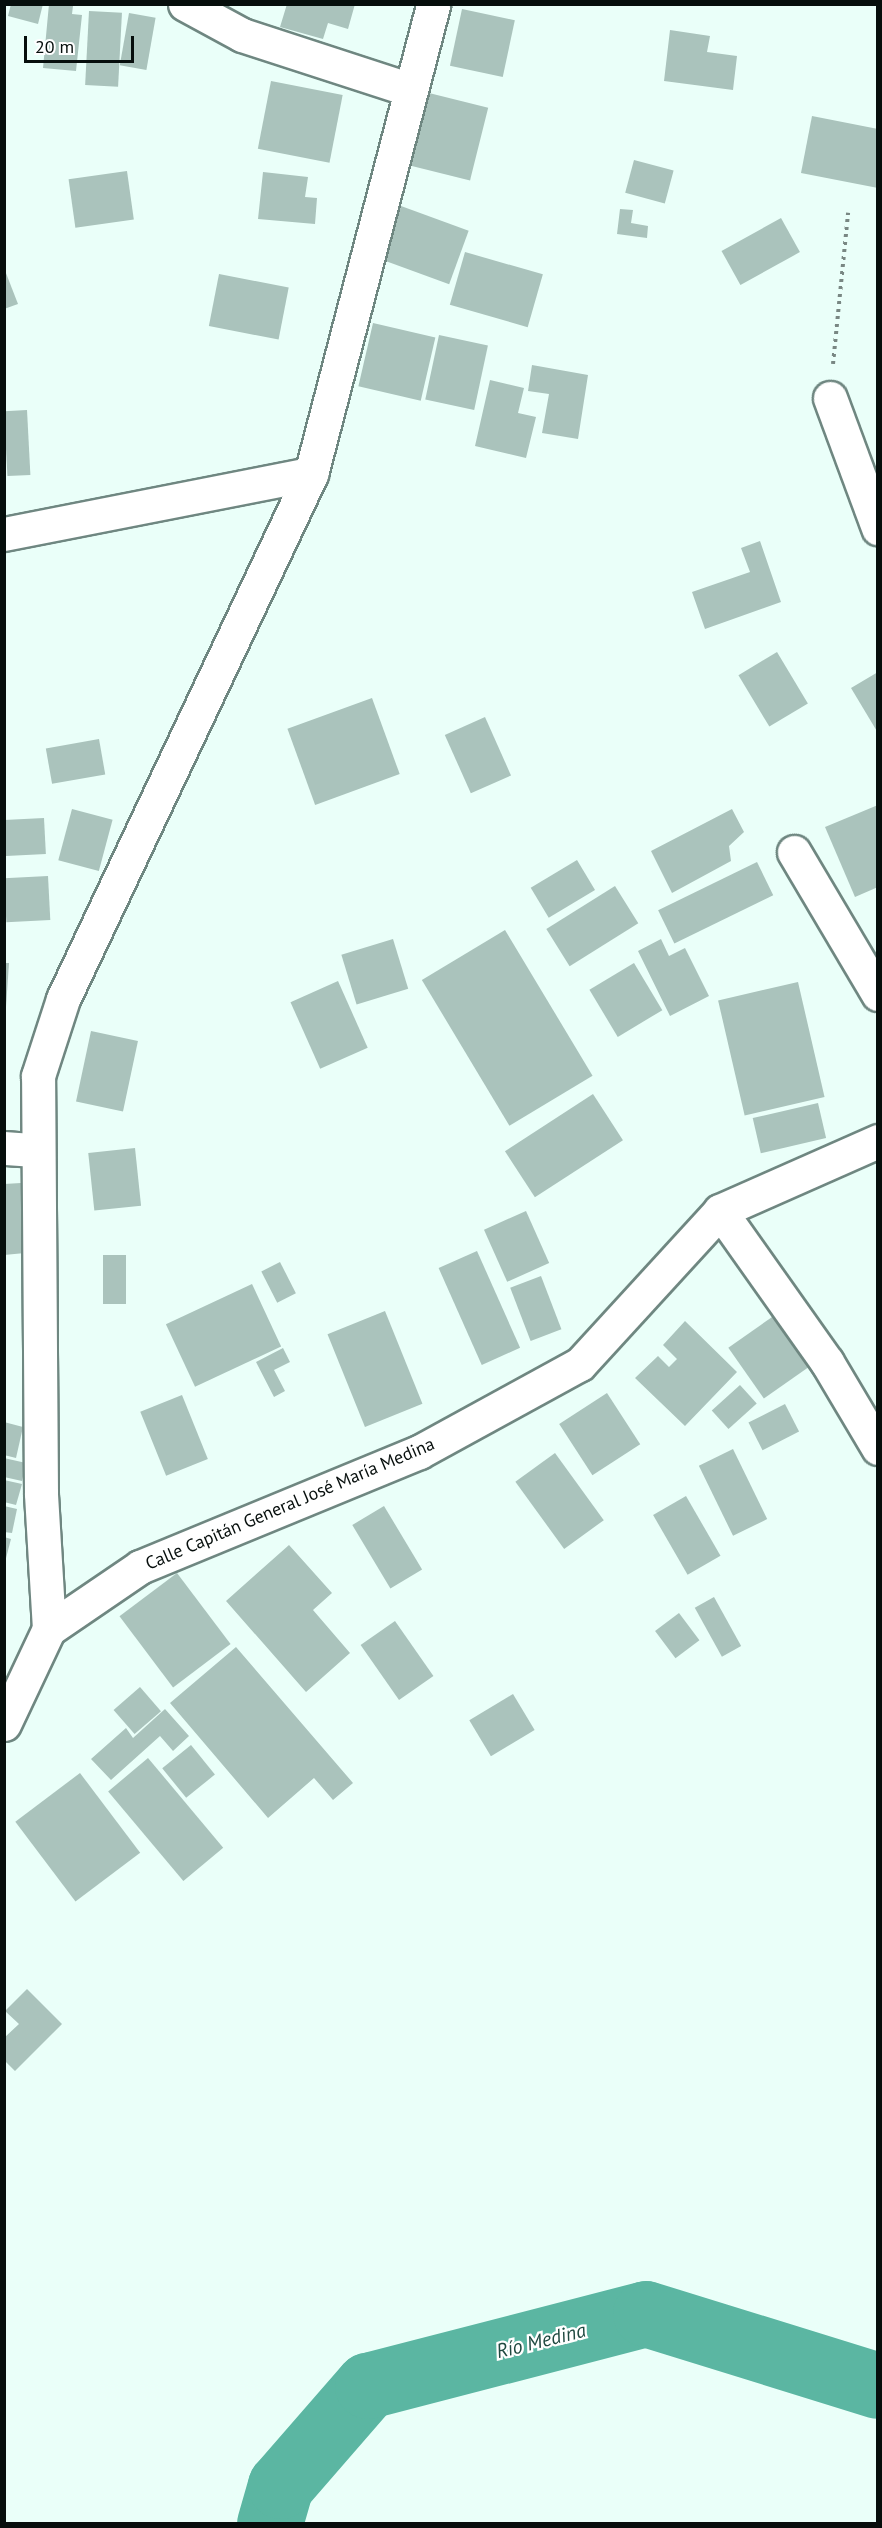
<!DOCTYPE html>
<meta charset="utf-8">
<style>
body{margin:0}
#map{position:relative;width:882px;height:2528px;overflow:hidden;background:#eafff9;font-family:"PT Sans",sans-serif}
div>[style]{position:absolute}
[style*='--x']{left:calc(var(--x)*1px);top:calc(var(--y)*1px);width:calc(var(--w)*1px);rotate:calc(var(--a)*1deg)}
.river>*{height:66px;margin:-33px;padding:0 33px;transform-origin:33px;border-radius:33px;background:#5bb6a2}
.building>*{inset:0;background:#aac3bc;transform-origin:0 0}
.path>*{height:4px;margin-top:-2px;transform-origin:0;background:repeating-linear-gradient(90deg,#798783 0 3px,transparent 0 7.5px)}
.roads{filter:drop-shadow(2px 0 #6f8781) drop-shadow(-2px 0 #6f8781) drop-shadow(0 2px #6f8781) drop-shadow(0 -2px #6f8781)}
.minor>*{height:33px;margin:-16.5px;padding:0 16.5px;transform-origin:16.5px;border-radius:16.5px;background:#fff}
span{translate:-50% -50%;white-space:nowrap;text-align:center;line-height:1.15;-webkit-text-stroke:4.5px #fff;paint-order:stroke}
.street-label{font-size:18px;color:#060e0c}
.water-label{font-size:20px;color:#1f4940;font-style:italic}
.frame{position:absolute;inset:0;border:6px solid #060e0c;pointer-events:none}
.scale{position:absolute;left:24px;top:36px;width:110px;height:27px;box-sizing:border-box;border:3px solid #060e0c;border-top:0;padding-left:8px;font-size:18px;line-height:21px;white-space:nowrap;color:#060e0c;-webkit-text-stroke:4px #fff;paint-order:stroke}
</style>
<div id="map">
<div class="river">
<i style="--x:270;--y:2524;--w:40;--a:-74"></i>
<i style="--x:281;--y:2486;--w:133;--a:-49"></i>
<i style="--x:368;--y:2386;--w:287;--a:-14.5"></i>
<i style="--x:646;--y:2314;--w:243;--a:17.2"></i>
</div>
<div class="building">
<i style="clip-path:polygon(11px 4px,43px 4px,38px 24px,8px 16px)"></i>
<i style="clip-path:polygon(49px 4px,73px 6px,72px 14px,82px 15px,76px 71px,43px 68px)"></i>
<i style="clip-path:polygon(287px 4px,355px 4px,348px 29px,328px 23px,323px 39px,280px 27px)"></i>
<i style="left:462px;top:9px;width:54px;height:58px;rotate:12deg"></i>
<i style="left:89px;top:11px;width:33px;height:74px;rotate:3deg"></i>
<i style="left:129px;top:13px;width:27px;height:53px;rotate:10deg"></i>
<i style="clip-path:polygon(670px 30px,710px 36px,707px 52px,737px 56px,733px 90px,664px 81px)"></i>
<i style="left:271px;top:81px;width:73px;height:69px;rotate:11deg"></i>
<i style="left:429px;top:93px;width:61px;height:75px;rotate:14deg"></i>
<i style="clip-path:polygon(812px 116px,878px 129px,878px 188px,801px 173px)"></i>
<i style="left:634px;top:160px;width:41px;height:34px;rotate:15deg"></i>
<i style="left:127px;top:171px;width:49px;height:59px;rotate:82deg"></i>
<i style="clip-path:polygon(263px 172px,308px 177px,305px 197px,317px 198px,315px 224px,258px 219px)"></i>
<i style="left:401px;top:206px;width:72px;height:57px;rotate:20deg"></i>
<i style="clip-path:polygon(620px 209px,633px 210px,631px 223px,648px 226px,647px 238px,617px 234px)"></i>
<i style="left:781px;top:218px;width:39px;height:68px;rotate:61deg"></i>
<i style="left:465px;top:252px;width:81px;height:55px;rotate:16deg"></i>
<i style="clip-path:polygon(4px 268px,18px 304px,4px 309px)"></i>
<i style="left:219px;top:274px;width:71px;height:53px;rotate:11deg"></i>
<i style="left:373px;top:323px;width:64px;height:65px;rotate:13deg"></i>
<i style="left:439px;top:335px;width:50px;height:66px;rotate:12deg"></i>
<i style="clip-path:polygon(532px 365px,588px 375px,578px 439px,542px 433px,549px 394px,528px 391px)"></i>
<i style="clip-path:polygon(490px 380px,524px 388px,518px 413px,536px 417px,526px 458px,475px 446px)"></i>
<i style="left:27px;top:410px;width:65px;height:23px;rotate:87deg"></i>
<i style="clip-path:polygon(760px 541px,781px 602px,705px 629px,692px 592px,750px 572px,741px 548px)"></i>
<i style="left:777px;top:652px;width:60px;height:45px;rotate:59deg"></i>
<i style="clip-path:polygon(878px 672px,878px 733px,851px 688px)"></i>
<i style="left:372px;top:698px;width:81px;height:90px;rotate:70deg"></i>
<i style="left:485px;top:717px;width:64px;height:44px;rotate:66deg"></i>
<i style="left:99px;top:739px;width:36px;height:54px;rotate:80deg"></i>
<i style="clip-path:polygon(878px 805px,878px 887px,855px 897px,825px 827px)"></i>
<i style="left:72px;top:809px;width:42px;height:53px;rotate:15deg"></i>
<i style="clip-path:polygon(732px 809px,744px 832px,729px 846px,731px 861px,672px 893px,651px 851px)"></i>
<i style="left:44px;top:818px;width:36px;height:40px;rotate:87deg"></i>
<i style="left:577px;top:860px;width:35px;height:54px;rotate:59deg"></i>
<i style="left:757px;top:862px;width:37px;height:110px;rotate:64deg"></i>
<i style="left:48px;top:876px;width:44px;height:44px;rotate:87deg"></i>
<i style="left:615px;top:886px;width:44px;height:81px;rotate:58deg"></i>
<i style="left:505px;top:930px;width:170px;height:97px;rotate:59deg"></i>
<i style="left:393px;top:939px;width:52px;height:54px;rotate:73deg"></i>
<i style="clip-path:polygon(661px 939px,669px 956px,685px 948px,709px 996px,670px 1016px,638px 951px)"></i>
<i style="clip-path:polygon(5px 963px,9px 963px,6px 1007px,5px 1007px)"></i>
<i style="left:634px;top:963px;width:55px;height:52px;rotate:59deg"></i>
<i style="left:338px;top:981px;width:73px;height:52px;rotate:66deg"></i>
<i style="left:798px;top:982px;width:118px;height:82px;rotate:77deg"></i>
<i style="left:91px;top:1031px;width:48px;height:72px;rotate:12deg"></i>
<i style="left:593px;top:1094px;width:55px;height:105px;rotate:57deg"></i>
<i style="left:818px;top:1103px;width:36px;height:67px;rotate:77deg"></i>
<i style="left:135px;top:1148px;width:58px;height:47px;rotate:84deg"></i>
<i style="clip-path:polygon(21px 1183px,25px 1253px,4px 1255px,4px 1184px)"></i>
<i style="left:526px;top:1211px;width:57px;height:46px;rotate:66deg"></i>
<i style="left:477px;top:1251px;width:106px;height:42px;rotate:66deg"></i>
<i style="left:103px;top:1255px;width:23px;height:49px"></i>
<i style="left:280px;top:1262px;width:35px;height:21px;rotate:63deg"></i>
<i style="left:541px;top:1276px;width:57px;height:33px;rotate:69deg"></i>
<i style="left:252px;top:1284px;width:69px;height:95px;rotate:65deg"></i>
<i style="left:385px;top:1311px;width:100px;height:62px;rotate:68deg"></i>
<i style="left:775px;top:1315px;width:62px;height:57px;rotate:55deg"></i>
<i style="clip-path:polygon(685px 1321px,737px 1372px,685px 1426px,635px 1378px,658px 1356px,669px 1367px,677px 1359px,663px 1345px)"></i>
<i style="clip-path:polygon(283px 1348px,290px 1362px,274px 1370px,285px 1391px,274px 1397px,256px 1362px)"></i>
<i style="left:740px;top:1385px;width:25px;height:38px;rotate:48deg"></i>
<i style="left:607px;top:1393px;width:61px;height:57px;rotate:57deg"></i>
<i style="left:182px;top:1395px;width:69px;height:45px;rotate:68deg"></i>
<i style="left:785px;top:1404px;width:31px;height:41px;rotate:63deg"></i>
<i style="clip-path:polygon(4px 1422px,23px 1427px,16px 1458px,4px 1455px)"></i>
<i style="left:733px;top:1449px;width:78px;height:38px;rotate:64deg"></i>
<i style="left:555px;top:1453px;width:83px;height:49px;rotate:54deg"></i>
<i style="clip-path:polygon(4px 1458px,26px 1463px,22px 1481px,4px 1477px)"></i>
<i style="clip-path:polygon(4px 1480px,22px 1484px,16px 1505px,4px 1502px)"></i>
<i style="left:686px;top:1496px;width:69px;height:38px;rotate:60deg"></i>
<i style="clip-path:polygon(4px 1506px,17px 1509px,12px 1533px,4px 1532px)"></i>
<i style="left:384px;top:1506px;width:74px;height:37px;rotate:59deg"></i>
<i style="clip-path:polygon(4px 1537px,11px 1539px,5px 1562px,4px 1562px)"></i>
<i style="clip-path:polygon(289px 1545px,332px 1593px,313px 1610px,350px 1653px,306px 1692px,226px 1601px)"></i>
<i style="left:177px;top:1573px;width:89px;height:72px;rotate:53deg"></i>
<i style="left:714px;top:1597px;width:56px;height:22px;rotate:61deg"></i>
<i style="left:679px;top:1613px;width:34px;height:30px;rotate:53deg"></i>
<i style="left:395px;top:1621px;width:67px;height:42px;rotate:55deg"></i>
<i style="clip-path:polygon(236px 1647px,353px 1783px,333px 1800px,314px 1778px,268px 1818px,170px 1703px)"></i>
<i style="left:140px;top:1687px;width:32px;height:35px;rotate:49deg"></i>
<i style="left:513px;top:1694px;width:42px;height:51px;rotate:59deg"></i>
<i style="clip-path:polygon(165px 1709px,189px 1736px,173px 1751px,160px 1736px,111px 1780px,91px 1759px,126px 1728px,133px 1738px)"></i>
<i style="left:191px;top:1745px;width:38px;height:37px;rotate:51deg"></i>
<i style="left:148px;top:1758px;width:117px;height:52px;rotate:50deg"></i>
<i style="left:80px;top:1773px;width:100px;height:81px;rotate:53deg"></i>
<i style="clip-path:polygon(27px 1989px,62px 2024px,15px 2071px,4px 2060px,4px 2038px,19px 2024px,5px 2011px)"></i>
</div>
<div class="path">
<i style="--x:833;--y:364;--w:152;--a:-84.3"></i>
</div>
<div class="roads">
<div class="minor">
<i style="--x:185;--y:4;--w:65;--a:28.5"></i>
<i style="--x:242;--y:35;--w:175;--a:18"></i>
<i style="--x:830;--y:398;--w:139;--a:69.7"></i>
<i style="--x:4;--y:534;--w:313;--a:-11.1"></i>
<i style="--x:794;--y:852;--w:165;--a:59.4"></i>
<i style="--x:4;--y:1148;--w:32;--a:4"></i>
<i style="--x:720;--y:1211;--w:185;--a:54.7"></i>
<i style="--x:827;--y:1362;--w:100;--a:59.3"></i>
<i style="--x:49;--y:1629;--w:136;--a:-93.4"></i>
<i style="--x:41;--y:1493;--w:417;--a:-90.4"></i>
<i style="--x:38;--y:1076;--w:81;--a:-72"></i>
<i style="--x:63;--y:999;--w:581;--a:-64.71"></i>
<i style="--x:311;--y:474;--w:486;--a:-75.4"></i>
<i style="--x:4;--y:1724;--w:105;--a:-64.7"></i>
<i style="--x:49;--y:1629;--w:110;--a:-34.3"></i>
<i style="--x:140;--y:1567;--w:302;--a:-22.4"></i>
<i style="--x:419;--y:1452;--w:183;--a:-28.7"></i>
<i style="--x:580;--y:1364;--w:207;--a:-47.5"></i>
<i style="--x:720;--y:1211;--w:173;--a:-23.9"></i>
</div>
</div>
<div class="street-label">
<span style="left:290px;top:1504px;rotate:-23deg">Calle Capitán General José María Medina</span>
</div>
<div class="water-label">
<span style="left:541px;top:2341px;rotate:-14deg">Río Medina</span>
</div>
<div class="frame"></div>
<div class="scale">20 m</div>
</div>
